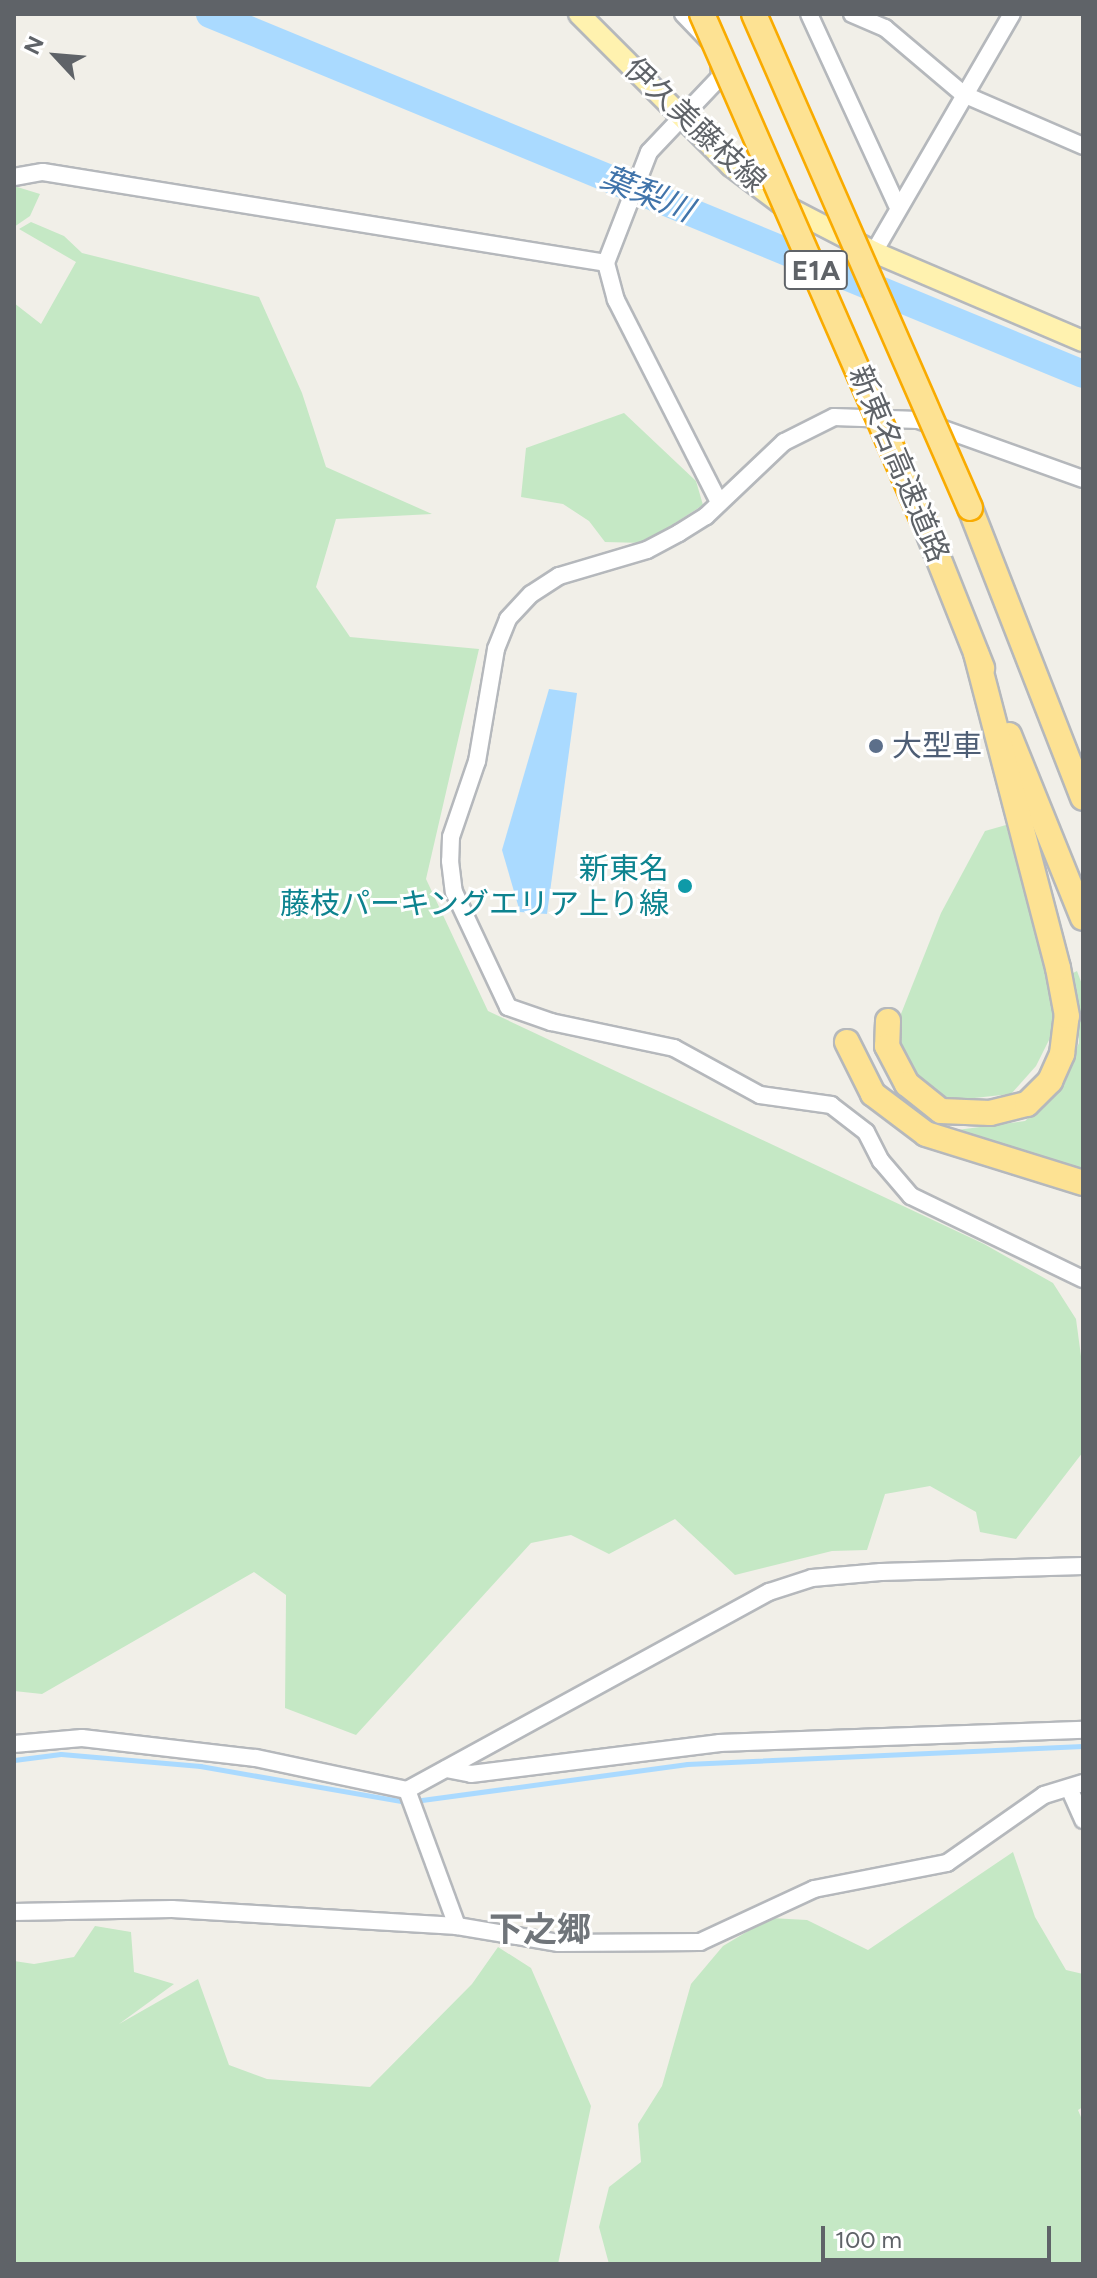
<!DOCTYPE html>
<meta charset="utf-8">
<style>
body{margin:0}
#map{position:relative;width:1097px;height:2278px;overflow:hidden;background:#f1efe8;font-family:Figtree,"Noto Sans JP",sans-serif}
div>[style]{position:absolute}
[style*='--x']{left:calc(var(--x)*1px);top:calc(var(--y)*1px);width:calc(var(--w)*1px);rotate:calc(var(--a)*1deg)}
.green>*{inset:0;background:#c5e8c5}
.water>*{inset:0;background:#aadaff}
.stream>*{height:5px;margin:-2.5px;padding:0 2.5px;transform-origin:2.5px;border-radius:2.5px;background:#aadaff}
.river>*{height:28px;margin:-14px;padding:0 14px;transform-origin:14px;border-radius:14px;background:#aadaff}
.roads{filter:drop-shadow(2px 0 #b5b8bc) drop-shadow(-2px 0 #b5b8bc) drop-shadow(0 2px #b5b8bc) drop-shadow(0 -2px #b5b8bc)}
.minor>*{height:16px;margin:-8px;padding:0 8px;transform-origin:8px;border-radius:8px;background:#fff}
.major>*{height:20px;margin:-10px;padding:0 10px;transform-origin:10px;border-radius:10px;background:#fff2af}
.highway>*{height:24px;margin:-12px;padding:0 12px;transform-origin:12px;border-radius:12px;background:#fde293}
.bridges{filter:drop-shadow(2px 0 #f9ab00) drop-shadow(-2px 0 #f9ab00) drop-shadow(0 2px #f9ab00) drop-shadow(0 -2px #f9ab00)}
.highway-bridge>*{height:24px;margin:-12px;padding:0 12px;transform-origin:12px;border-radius:12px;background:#fde293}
.dots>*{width:22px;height:22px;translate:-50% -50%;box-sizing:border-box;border:4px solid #fff;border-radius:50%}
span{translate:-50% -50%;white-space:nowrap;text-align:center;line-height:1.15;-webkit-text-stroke:6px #fff;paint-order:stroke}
.shield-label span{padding:2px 6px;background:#fff;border:2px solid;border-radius:6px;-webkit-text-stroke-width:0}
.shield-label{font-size:28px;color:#5f6368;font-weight:700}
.street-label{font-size:30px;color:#5f6368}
.service-label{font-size:30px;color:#4e5e75}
.left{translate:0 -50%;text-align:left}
.culture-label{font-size:30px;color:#0d838f}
.right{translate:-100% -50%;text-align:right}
.water-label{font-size:32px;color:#4174aa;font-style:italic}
.quarter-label{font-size:34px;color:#70757a;font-weight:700}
.frame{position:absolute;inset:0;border:16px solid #5f6368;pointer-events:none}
.north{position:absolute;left:16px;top:16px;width:80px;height:80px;-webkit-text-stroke:6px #fff;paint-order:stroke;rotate:296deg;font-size:22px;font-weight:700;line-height:32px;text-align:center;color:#5f6368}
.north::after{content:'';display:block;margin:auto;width:28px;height:36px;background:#5f6368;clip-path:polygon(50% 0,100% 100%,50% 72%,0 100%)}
.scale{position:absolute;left:821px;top:2226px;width:230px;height:36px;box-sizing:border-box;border:4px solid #5f6368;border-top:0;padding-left:10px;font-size:24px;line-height:28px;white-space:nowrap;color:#5f6368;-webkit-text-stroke:6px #fff;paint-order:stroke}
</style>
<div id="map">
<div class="green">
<i style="clip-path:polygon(14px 186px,40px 194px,30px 216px,14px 227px)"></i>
<i style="clip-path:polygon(31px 222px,64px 236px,82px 253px,259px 297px,302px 393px,326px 467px,432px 514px,336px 519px,316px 587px,350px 637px,479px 649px,426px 879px,488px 1011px,984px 1244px,1053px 1283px,1076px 1319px,1083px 1371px,1083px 1452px,1016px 1539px,980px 1532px,976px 1512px,930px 1486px,885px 1494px,867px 1550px,832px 1551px,735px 1575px,675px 1519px,609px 1554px,571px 1535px,531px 1543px,356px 1735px,285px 1708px,286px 1595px,254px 1572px,42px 1694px,14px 1691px,14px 303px,41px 324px,76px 262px,19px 229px)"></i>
<i style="clip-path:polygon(624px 413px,696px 481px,703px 505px,644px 543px,605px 542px,589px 521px,563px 504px,521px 497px,526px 448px)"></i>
<i style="clip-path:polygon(1006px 825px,1053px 997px,1053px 1032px,1036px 1066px,1011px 1094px,947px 1101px,916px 1076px,895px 1029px,941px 913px,985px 831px)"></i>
<i style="clip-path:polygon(1077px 971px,1083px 987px,1083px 1169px,957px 1130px,1025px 1121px,1055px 1094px,1079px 1043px,1073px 973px)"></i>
<i style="clip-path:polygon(1013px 1852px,1035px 1917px,1066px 1970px,1083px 1974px,1083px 2107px,1078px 2110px,1083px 2122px,1083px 2264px,609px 2264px,599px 2227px,609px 2187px,641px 2162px,638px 2124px,662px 2086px,691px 1984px,723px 1946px,770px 1918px,807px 1920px,868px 1950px)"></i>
<i style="clip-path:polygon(95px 1926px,131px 1932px,134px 1972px,174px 1984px,119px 2024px,198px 1979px,229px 2065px,267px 2079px,370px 2087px,472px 1984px,498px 1947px,531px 1968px,591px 2106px,558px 2264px,14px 2264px,14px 1961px,34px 1964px,74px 1957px)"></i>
</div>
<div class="water">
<i style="clip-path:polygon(549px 689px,577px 693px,547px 914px,520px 912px,502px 850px)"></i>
</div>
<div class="stream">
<i style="--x:14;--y:1760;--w:47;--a:-7.3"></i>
<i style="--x:61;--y:1754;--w:140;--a:4.9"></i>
<i style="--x:200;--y:1766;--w:210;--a:9.9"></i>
<i style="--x:407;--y:1802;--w:283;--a:-7.7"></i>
<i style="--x:687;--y:1764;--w:396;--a:-2.6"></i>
</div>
<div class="river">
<i style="--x:210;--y:14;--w:944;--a:22.41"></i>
</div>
<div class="roads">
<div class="minor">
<i style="--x:683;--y:14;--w:35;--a:46"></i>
<i style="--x:809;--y:14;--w:210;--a:65.3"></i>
<i style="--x:852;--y:14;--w:36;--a:23"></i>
<i style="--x:885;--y:28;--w:102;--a:40.2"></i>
<i style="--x:963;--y:94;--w:131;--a:23.4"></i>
<i style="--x:719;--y:59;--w:18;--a:87"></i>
<i style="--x:720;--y:77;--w:103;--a:133.4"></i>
<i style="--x:649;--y:152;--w:119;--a:111.2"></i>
<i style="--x:606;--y:263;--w:38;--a:75"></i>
<i style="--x:616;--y:300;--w:227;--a:63"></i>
<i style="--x:14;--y:177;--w:29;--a:-10"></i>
<i style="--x:43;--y:172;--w:570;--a:9.18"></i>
<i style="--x:874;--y:252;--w:275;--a:-59.9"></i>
<i style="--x:1083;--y:479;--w:175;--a:-160.3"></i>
<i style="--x:918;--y:420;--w:84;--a:-178"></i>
<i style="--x:834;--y:417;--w:56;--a:153.4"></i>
<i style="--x:784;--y:442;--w:108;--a:136.5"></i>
<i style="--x:706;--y:516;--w:32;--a:148"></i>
<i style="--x:679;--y:533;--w:36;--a:152"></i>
<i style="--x:647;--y:550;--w:92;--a:163.5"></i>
<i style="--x:559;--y:576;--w:33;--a:147"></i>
<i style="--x:531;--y:594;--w:34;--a:133"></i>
<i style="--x:508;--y:619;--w:32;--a:112"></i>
<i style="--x:496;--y:649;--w:114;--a:99.6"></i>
<i style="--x:477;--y:761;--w:80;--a:108.9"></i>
<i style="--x:451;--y:837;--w:24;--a:92"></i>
<i style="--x:450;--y:861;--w:31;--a:83"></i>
<i style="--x:454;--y:892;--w:127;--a:64.8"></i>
<i style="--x:508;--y:1007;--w:46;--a:19.2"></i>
<i style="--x:551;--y:1022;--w:126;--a:11.9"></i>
<i style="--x:674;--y:1048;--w:98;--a:28.7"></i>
<i style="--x:760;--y:1095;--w:72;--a:8"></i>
<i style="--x:831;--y:1105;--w:44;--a:37.6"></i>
<i style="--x:866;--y:1132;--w:33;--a:63"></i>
<i style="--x:881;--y:1161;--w:46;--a:49.4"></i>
<i style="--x:911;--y:1196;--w:191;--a:25.8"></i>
<i style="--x:14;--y:1744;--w:68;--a:-5"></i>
<i style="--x:82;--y:1738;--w:175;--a:6.6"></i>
<i style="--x:256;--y:1758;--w:154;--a:12"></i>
<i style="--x:407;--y:1790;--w:413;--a:-28.7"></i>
<i style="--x:769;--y:1592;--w:45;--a:-18"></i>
<i style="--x:812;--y:1578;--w:69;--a:-5"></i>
<i style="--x:881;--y:1572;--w:202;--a:-1.7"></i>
<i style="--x:446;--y:1769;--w:25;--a:11"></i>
<i style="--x:471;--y:1774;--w:251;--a:-7.1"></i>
<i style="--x:720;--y:1743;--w:363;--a:-2.1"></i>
<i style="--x:1069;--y:1788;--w:35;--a:66"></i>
<i style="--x:407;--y:1790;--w:145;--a:69.8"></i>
<i style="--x:14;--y:1912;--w:158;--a:-1.1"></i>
<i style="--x:172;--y:1909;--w:286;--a:3.4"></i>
<i style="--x:457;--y:1926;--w:103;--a:9.5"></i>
<i style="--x:559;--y:1943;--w:141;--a:-0.4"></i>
<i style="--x:700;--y:1942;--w:126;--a:-24.9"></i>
<i style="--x:814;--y:1889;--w:136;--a:-11.1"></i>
<i style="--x:947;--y:1863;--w:118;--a:-35"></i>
<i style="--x:1044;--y:1795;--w:41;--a:-17.1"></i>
</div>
<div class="major">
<i style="--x:579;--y:14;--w:215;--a:45"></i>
<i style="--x:731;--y:166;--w:65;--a:36.9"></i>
<i style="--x:783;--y:205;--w:102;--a:27.3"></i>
<i style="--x:874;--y:252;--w:227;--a:23.1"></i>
</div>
<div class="highway">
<i style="--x:970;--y:508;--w:311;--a:68.7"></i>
<i style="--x:926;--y:527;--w:152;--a:68.3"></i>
<i style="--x:1009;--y:735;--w:197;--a:68"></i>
<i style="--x:888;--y:1021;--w:25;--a:92"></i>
<i style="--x:887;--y:1046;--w:43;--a:62.2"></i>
<i style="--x:907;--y:1084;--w:43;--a:38.5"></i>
<i style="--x:941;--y:1111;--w:49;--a:2.3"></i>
<i style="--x:990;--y:1113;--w:38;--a:-14"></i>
<i style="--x:1027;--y:1104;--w:33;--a:-45"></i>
<i style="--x:1050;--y:1081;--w:30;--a:-66"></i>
<i style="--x:1062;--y:1054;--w:38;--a:-83"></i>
<i style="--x:1067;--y:1016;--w:49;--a:-100.6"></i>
<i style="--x:1058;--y:968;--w:325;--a:-104.6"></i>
<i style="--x:847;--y:1042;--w:58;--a:63.4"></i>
<i style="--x:873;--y:1094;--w:66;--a:37"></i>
<i style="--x:926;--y:1134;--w:164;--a:17.3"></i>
</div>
</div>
<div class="bridges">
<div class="highway-bridge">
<i style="--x:702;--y:14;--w:560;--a:66.41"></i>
<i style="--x:754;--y:14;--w:539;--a:66.38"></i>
</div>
</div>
<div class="dots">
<i style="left:876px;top:746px;background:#5c6f8a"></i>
<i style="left:685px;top:886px;background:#0f9aa8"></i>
</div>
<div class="shield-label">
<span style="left:816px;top:270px">E1A</span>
</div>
<div class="street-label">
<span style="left:695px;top:125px;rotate:43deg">伊久美藤枝線</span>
<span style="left:899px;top:464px;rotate:67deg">新東名高速道路</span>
</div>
<div class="service-label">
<span class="left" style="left:892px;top:746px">大型車</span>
</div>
<div class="culture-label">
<span class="right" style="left:669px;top:886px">新東名<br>藤枝パーキングエリア上り線</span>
</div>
<div class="water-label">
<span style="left:647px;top:194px;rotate:22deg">葉梨川</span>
</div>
<div class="quarter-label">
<span style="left:540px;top:1930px">下之郷</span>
</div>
<div class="frame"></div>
<div class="north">N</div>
<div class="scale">100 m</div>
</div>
